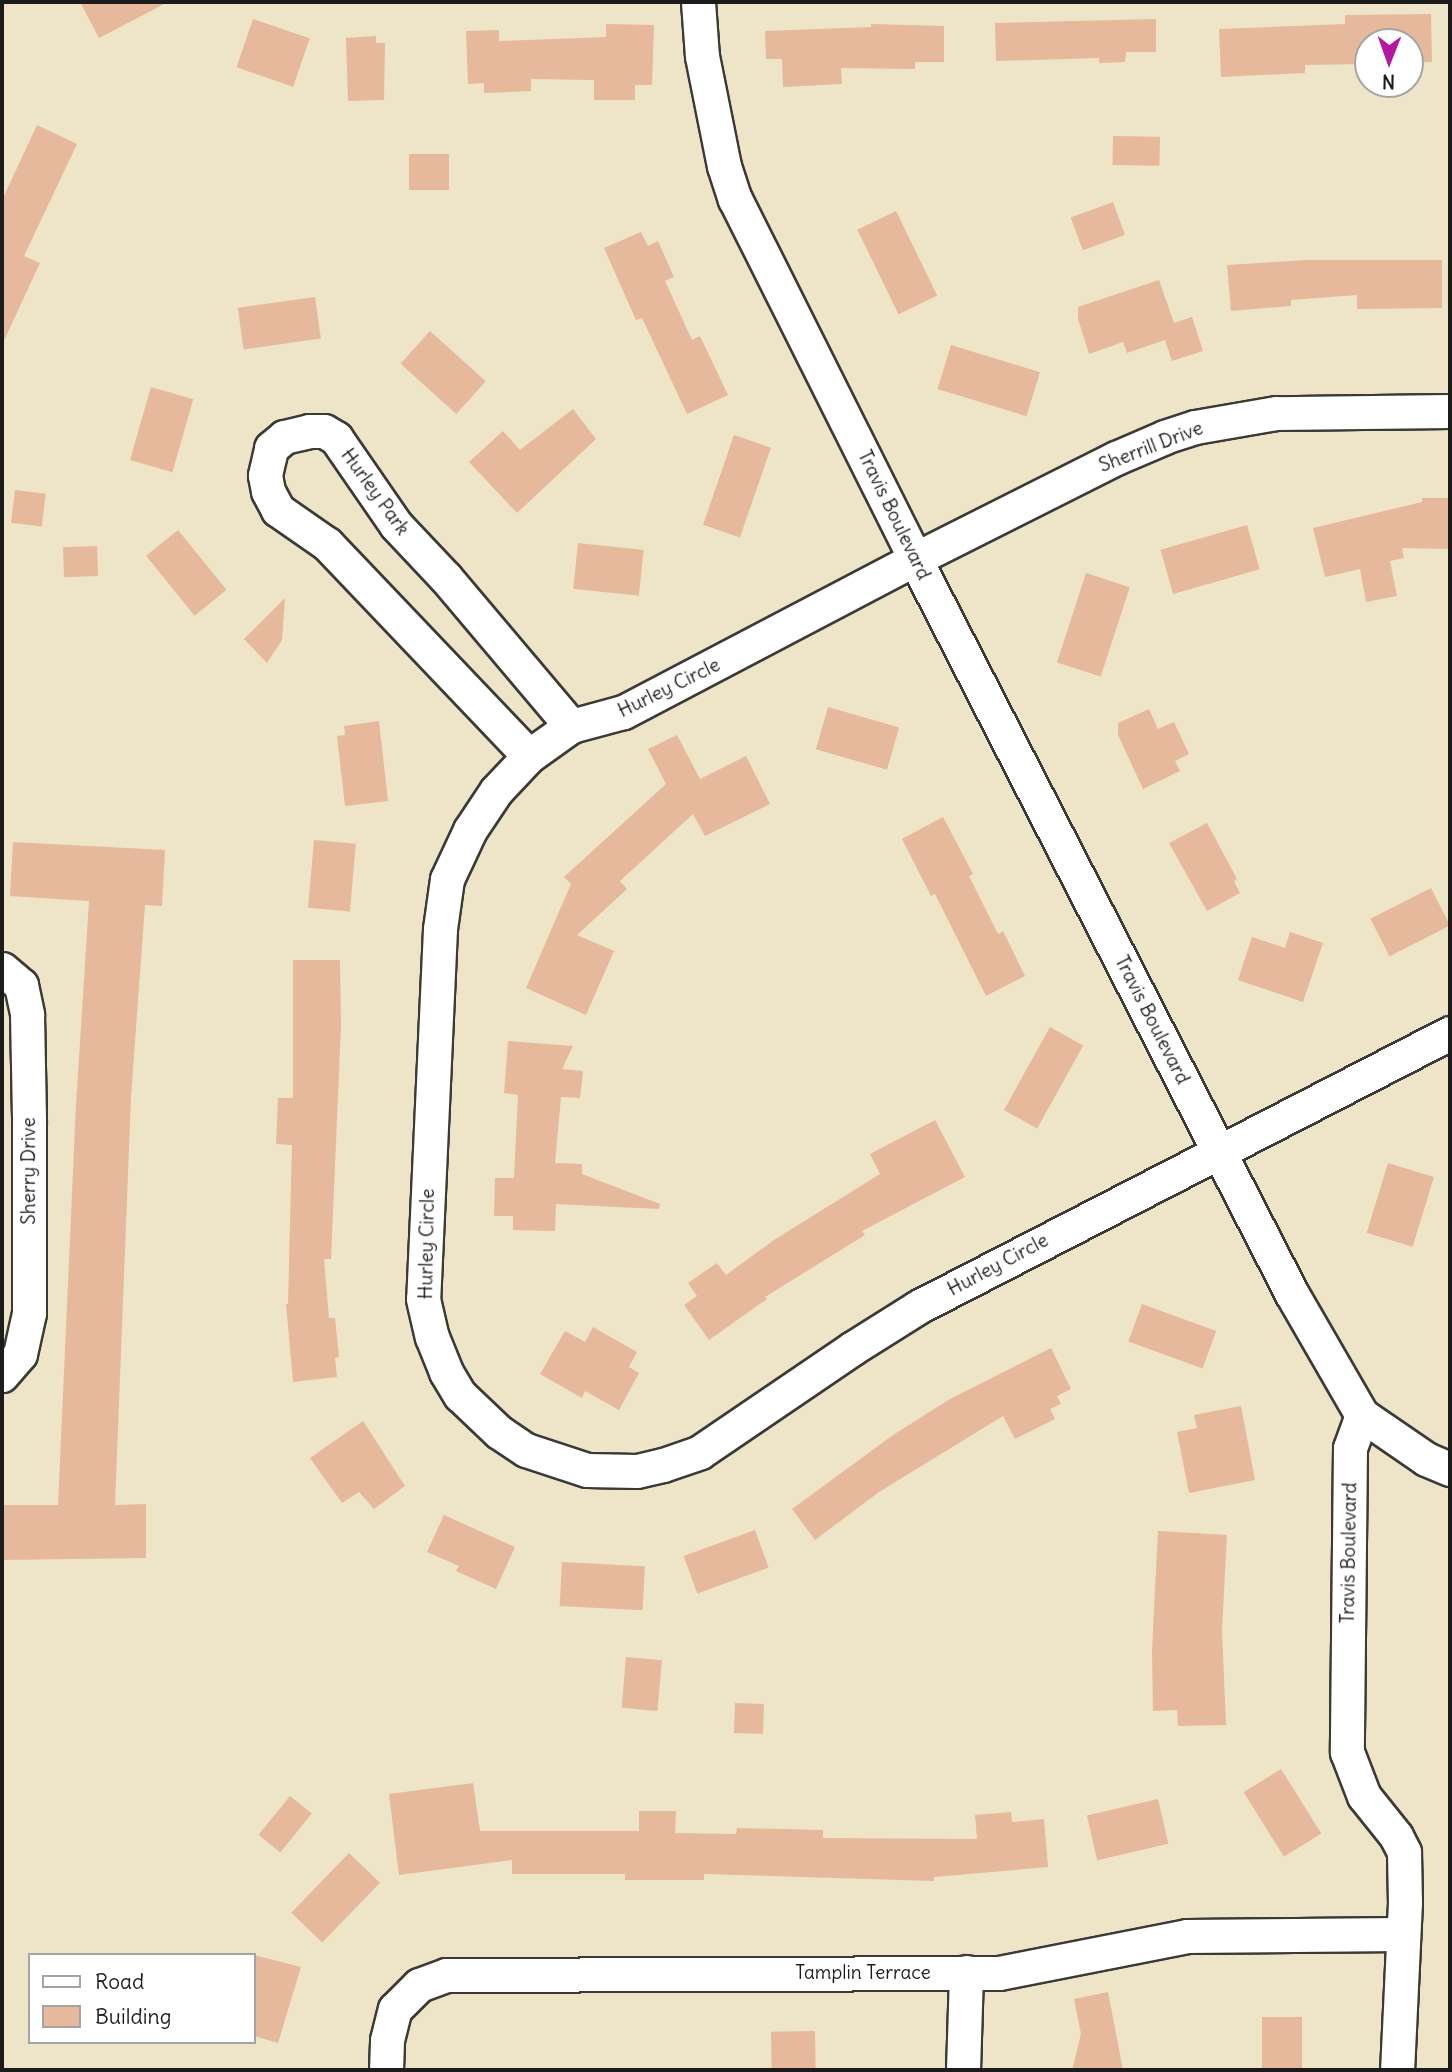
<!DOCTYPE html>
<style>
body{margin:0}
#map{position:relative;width:1452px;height:2072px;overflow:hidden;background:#eee4c8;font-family:Delius,sans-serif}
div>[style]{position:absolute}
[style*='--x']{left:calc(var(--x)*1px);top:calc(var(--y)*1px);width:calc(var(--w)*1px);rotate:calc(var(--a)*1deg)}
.building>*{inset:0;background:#e6b99c;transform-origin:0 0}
.roads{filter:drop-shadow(2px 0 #3c3a36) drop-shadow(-2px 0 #3c3a36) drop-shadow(0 2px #3c3a36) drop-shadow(0 -2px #3c3a36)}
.street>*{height:33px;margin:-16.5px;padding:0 16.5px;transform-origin:16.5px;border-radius:16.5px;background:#fff}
span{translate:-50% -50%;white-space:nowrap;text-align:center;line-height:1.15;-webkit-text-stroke:7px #fff;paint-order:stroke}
.street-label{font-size:19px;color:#1c1c1c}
.frame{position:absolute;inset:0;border:4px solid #1c1c1c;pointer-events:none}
.legend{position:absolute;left:28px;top:1953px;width:228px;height:91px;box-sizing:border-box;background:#fff;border:2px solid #a4a4a4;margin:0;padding:9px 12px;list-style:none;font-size:21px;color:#1c1c1c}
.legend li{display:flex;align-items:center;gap:14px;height:35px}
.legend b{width:35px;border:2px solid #a4a4a4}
.north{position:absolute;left:1354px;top:28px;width:70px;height:70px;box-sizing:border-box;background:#fff;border:2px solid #a4a4a4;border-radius:50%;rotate:181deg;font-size:19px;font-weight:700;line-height:28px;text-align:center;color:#1c1c1c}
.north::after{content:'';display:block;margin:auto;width:24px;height:32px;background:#b5179e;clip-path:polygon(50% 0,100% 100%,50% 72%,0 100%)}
</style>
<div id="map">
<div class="building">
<i style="clip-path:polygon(80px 2px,168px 2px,99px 38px)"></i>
<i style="clip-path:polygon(1431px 14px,1432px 62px,1410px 63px,1410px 42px,1368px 42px,1368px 64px,1305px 65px,1305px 73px,1221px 77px,1219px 29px,1345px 24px,1345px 15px)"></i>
<i style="left:253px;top:19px;width:60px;height:51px;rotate:19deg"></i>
<i style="clip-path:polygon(1156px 19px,1156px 52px,1126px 52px,1125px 62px,1099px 63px,1099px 58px,996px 61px,995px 23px)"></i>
<i style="clip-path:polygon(606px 24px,654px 25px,652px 85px,635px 85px,635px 100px,594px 100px,594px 80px,531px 79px,531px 91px,484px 93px,484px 83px,468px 84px,466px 31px,499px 30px,499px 41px,606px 37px)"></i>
<i style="clip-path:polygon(871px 24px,944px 26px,944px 62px,915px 62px,915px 69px,841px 68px,842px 84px,783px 87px,782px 59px,766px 59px,765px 31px,871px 27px)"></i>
<i style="clip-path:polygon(376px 36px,376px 43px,385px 43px,384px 100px,348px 101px,346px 38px)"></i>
<i style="clip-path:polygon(37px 125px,77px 144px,24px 256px,40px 263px,2px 345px,2px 200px)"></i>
<i style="left:1113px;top:136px;width:47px;height:29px;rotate:1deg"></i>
<i style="left:409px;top:154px;width:40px;height:36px"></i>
<i style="left:1113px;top:202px;width:35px;height:45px;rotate:70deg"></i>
<i style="left:896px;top:211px;width:94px;height:43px;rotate:64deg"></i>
<i style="clip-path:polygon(641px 232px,648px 246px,658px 241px,674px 277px,665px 281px,692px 340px,700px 336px,728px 395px,687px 414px,642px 318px,636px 320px,604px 248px)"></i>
<i style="clip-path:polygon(1307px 260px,1442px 260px,1442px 308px,1357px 309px,1357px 295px,1291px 300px,1291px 306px,1231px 311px,1227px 265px)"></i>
<i style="clip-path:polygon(1159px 280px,1174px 323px,1192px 317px,1203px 351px,1172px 361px,1165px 340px,1127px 353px,1123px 342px,1089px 354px,1078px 319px,1078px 307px)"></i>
<i style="left:315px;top:297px;width:42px;height:78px;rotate:82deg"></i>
<i style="left:430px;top:331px;width:75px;height:44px;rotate:42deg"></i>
<i style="left:951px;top:345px;width:93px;height:46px;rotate:17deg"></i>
<i style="left:151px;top:387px;width:44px;height:76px;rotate:16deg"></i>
<i style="clip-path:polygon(573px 409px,596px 439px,517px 513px,469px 462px,503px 431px,520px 450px)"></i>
<i style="left:734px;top:435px;width:39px;height:95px;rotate:19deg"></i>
<i style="left:15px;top:490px;width:31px;height:33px;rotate:7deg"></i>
<i style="clip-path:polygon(1422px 498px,1450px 498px,1450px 549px,1402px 548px,1404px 558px,1390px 561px,1397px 596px,1366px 602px,1360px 569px,1325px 577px,1313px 528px,1422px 502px)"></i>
<i style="left:1247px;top:525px;width:46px;height:90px;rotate:74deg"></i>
<i style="left:178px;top:530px;width:77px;height:41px;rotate:51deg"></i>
<i style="left:578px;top:543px;width:66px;height:46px;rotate:6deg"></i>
<i style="left:97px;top:546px;width:30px;height:34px;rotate:88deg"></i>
<i style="left:1086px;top:573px;width:46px;height:94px;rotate:18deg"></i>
<i style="clip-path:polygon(285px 598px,282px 640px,267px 663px,244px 639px)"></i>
<i style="left:828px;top:707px;width:74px;height:44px;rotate:16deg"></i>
<i style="clip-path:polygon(1149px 709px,1158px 729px,1174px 722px,1189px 754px,1175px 761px,1180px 771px,1143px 789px,1118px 735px,1118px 723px)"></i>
<i style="clip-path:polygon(379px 721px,388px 801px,345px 806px,337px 736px,345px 735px,344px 726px)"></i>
<i style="clip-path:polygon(677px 735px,700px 779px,746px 756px,770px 804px,705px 836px,693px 814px,620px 881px,627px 889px,577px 935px,614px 951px,586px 1015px,526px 988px,571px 884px,564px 877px,666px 784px,648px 749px)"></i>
<i style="clip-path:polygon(943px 817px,973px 874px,969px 876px,998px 934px,1003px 931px,1025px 976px,986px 996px,935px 894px,931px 896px,902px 839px)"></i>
<i style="clip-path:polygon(1207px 823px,1237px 879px,1234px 881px,1240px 893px,1207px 911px,1169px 843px)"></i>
<i style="left:314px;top:840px;width:42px;height:68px;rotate:5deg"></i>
<i style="clip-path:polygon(13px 842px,165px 850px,162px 906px,145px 905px,131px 1097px,115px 1505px,146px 1504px,146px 1558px,2px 1560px,2px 1505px,58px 1505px,76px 1105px,89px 901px,10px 896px)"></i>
<i style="left:1431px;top:888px;width:42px;height:68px;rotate:63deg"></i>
<i style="clip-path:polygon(1290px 932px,1323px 943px,1303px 1002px,1238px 980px,1252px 937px,1285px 948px)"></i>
<i style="clip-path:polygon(293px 960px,340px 960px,341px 1026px,331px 1259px,324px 1259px,329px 1318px,335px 1318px,339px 1357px,335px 1358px,337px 1377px,293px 1382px,286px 1304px,288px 1304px,292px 1145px,276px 1144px,278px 1098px,293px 1098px)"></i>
<i style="left:1050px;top:1027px;width:38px;height:95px;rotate:29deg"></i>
<i style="clip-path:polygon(508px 1041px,573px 1046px,562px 1069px,583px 1071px,580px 1098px,561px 1097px,555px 1163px,582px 1164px,582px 1174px,660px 1204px,659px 1209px,556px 1204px,555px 1231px,513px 1230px,513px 1216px,494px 1216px,495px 1178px,514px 1178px,518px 1095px,504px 1093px)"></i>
<i style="clip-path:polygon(935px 1120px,965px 1177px,862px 1231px,865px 1235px,765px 1297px,767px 1299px,709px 1340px,684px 1305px,697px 1296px,688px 1283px,717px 1263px,726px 1275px,774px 1240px,880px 1174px,870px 1154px)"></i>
<i style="left:1388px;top:1163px;width:48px;height:73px;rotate:17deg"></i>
<i style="left:1142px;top:1304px;width:79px;height:40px;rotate:20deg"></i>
<i style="clip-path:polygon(593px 1327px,637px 1352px,629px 1367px,639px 1373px,619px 1410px,585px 1391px,582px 1398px,540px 1374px,565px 1331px,585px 1342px)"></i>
<i style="clip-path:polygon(1051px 1348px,1071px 1389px,1057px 1396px,1061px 1404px,1050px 1409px,1055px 1419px,1015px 1439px,1003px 1416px,879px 1492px,815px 1540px,792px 1509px,893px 1435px,950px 1399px)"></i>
<i style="clip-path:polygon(1241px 1406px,1255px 1480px,1189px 1493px,1177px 1432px,1197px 1428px,1194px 1415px)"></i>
<i style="clip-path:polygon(363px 1421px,405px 1486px,374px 1509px,359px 1492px,342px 1503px,310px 1458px)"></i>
<i style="clip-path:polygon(444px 1515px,515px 1547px,496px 1589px,456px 1571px,459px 1566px,427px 1552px)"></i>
<i style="left:755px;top:1530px;width:40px;height:76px;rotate:70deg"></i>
<i style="clip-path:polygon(1158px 1531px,1227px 1535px,1222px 1630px,1226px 1725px,1178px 1726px,1177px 1710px,1153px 1711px,1152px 1650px)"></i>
<i style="left:562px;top:1562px;width:83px;height:44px;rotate:3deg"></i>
<i style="left:626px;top:1657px;width:36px;height:51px;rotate:5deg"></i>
<i style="left:735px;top:1703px;width:29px;height:30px;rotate:2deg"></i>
<i style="left:1281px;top:1769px;width:76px;height:44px;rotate:58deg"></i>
<i style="clip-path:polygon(473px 1783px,480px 1831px,639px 1831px,639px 1811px,676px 1811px,675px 1833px,736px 1834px,737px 1828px,823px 1830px,823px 1838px,977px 1839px,975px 1815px,1011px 1812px,1012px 1822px,1044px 1819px,1048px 1867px,934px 1877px,934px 1881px,704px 1874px,704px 1880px,625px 1880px,625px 1874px,512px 1874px,512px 1860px,399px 1875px,389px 1794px)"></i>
<i style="left:290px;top:1796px;width:28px;height:50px;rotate:39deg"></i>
<i style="left:1158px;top:1799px;width:46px;height:73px;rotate:77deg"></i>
<i style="left:349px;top:1853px;width:43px;height:83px;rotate:44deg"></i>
<i style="clip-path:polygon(254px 1955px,301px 1967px,278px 2043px,254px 2036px)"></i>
<i style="clip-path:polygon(1108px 1992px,1123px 2070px,1072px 2070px,1081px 2034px,1074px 1999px)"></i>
<i style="left:1262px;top:2017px;width:40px;height:53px"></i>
<i style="left:815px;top:2031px;width:39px;height:44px;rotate:89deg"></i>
</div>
<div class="roads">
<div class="street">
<i style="--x:698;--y:2;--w:54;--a:85.8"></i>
<i style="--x:702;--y:56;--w:112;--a:78.7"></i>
<i style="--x:724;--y:166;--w:35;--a:72"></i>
<i style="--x:735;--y:199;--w:402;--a:63.4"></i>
<i style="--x:915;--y:559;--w:826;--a:62.85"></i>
<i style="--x:1292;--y:1294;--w:140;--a:60"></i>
<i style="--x:1362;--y:1415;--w:35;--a:110"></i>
<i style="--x:1350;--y:1448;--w:304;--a:90.6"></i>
<i style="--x:1347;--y:1752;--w:47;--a:68.9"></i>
<i style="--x:1364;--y:1796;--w:51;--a:51.3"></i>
<i style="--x:1396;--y:1836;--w:18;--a:63"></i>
<i style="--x:1404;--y:1852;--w:50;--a:88.9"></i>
<i style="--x:1405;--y:1902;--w:168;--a:92.7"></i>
<i style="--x:1450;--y:411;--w:174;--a:179.3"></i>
<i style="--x:1276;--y:413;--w:82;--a:170.2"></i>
<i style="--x:1195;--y:427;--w:32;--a:162"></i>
<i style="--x:1165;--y:437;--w:53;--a:156.8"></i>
<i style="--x:1116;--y:458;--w:225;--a:153.3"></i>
<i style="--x:915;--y:559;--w:330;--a:152.3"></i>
<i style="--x:623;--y:712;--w:54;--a:164.9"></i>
<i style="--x:571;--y:726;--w:52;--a:144.5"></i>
<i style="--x:529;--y:756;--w:48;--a:133.3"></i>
<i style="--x:496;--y:791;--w:47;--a:123.7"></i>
<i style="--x:470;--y:830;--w:54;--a:115.1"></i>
<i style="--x:447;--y:879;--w:50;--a:98"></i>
<i style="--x:440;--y:929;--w:370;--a:92.6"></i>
<i style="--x:423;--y:1299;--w:39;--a:77"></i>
<i style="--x:432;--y:1337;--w:38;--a:68"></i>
<i style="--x:446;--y:1372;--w:27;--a:59"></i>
<i style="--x:460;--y:1395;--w:54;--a:43.5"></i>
<i style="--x:499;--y:1432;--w:32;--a:34"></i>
<i style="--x:526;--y:1450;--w:64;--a:18.2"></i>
<i style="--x:587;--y:1470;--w:50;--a:1.1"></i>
<i style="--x:637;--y:1471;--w:27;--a:-13"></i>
<i style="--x:663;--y:1465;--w:39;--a:-19"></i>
<i style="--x:700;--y:1452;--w:185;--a:-34.2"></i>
<i style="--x:853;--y:1348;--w:77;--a:-32.2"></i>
<i style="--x:918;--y:1307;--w:598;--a:-27.25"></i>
<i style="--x:529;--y:756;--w:293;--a:-133.6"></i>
<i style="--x:327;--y:544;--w:60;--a:-145.2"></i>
<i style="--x:278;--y:510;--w:21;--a:-118"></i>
<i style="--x:268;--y:491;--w:16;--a:-101"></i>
<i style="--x:265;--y:475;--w:28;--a:-77"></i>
<i style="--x:271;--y:448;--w:17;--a:-40"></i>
<i style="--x:284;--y:437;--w:26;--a:-13"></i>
<i style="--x:309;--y:431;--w:15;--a:0"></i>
<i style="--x:324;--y:431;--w:14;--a:30"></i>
<i style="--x:336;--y:438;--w:106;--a:55.4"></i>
<i style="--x:396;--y:525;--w:73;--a:46.7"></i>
<i style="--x:446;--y:578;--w:194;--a:49.8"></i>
<i style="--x:2;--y:969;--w:25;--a:40"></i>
<i style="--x:21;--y:985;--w:30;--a:78"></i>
<i style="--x:27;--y:1014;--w:109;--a:88.9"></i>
<i style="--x:29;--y:1123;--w:190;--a:90"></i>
<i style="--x:29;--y:1313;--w:42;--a:102.4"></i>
<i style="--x:20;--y:1354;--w:28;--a:131"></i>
<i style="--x:1362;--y:1415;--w:78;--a:34.5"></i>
<i style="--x:1426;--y:1459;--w:26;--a:23"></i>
<i style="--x:386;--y:2070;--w:30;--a:-88"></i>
<i style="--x:387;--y:2040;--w:32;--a:-76"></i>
<i style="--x:395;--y:2009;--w:34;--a:-45"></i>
<i style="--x:419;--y:1985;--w:29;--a:-20"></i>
<i style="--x:446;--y:1975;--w:553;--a:-0.21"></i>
<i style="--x:999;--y:1973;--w:192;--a:-11.1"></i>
<i style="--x:1187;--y:1936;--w:215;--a:-0.5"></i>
<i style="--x:963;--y:2070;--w:98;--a:-88.2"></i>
</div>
</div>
<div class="street-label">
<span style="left:1151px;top:447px;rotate:-21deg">Sherrill Drive</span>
<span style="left:375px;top:492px;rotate:54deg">Hurley Park</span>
<span style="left:894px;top:515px;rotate:64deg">Travis Boulevard</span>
<span style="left:669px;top:688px;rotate:-26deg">Hurley Circle</span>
<span style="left:1152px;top:1020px;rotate:63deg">Travis Boulevard</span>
<span style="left:29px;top:1171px;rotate:-90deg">Sherry Drive</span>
<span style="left:427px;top:1244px;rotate:-89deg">Hurley Circle</span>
<span style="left:998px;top:1265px;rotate:-28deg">Hurley Circle</span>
<span style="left:1349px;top:1553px;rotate:-89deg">Travis Boulevard</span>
<span style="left:863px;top:1973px">Tamplin Terrace</span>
</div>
<div class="frame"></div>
<ul class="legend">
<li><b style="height:9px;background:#fff"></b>Road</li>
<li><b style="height:19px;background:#e6b99c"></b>Building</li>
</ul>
<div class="north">N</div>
</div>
